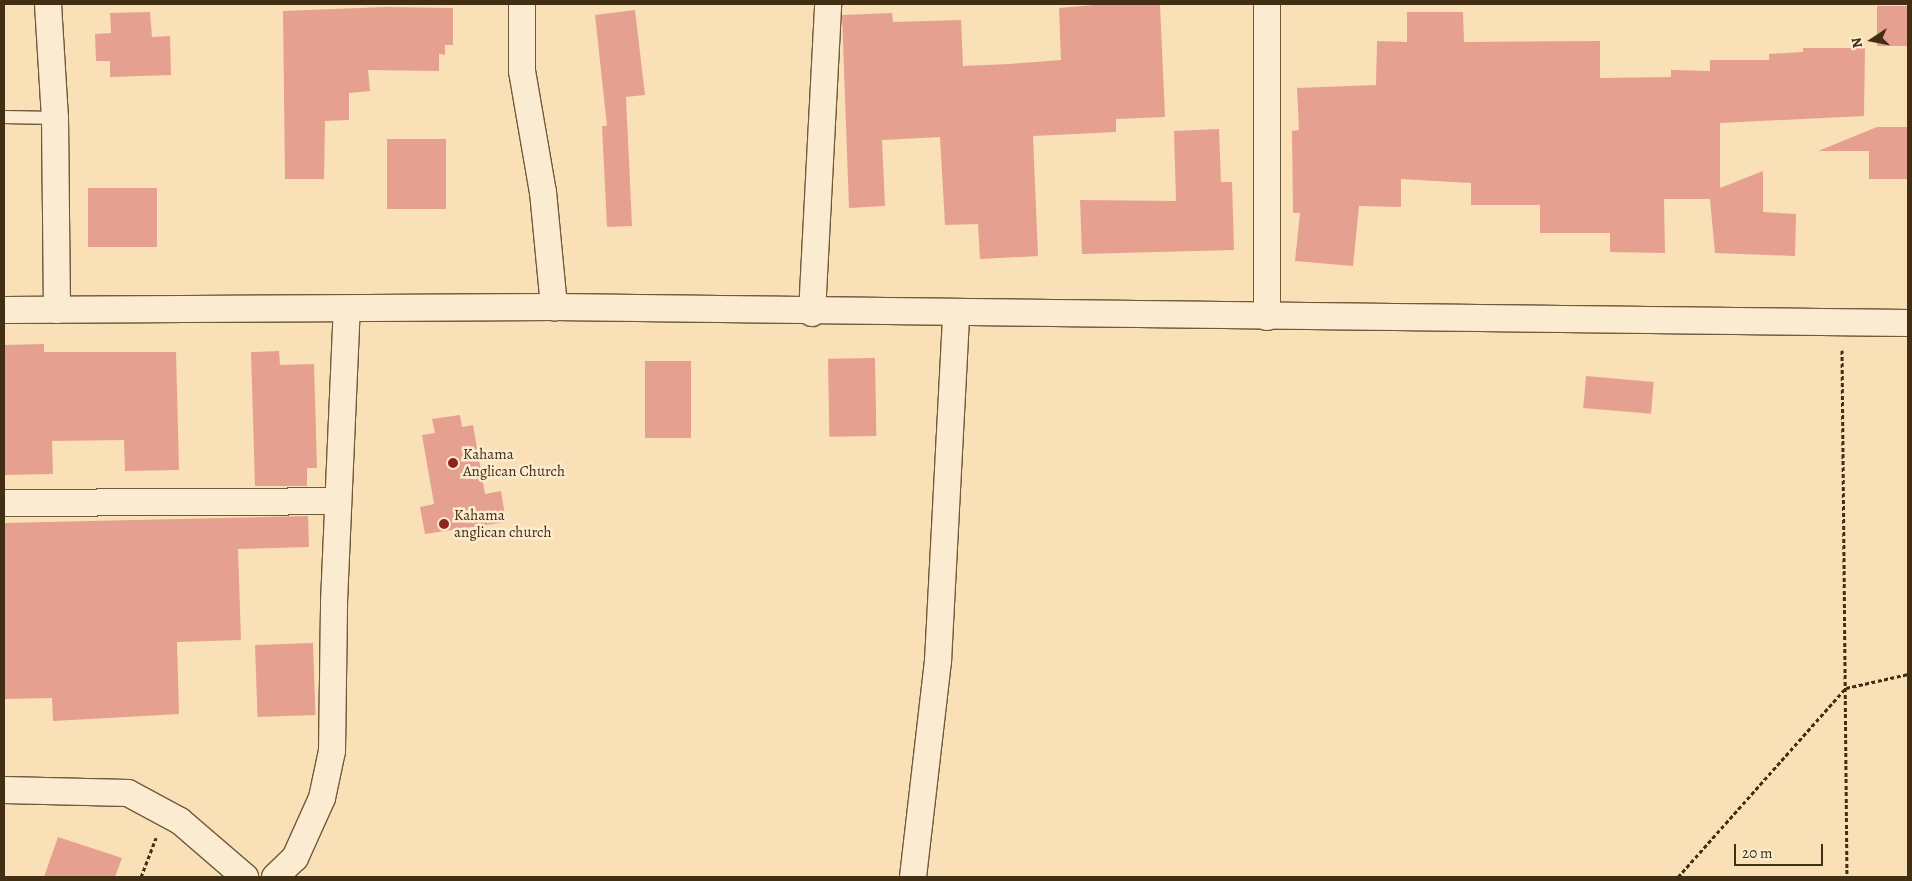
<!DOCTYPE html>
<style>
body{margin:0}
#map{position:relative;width:1912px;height:881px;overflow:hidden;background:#f9e0b7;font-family:Alegreya,serif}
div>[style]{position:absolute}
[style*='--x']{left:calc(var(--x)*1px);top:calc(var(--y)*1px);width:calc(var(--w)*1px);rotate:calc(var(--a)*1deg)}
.building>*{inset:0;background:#e6a08f;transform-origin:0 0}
.path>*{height:3px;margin-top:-1.5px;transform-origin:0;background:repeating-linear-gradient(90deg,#422e13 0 4px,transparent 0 6.5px)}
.roads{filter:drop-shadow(1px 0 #705a3c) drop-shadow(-1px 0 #705a3c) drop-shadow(0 1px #705a3c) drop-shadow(0 -1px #705a3c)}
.service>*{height:12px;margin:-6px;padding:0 6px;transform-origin:6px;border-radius:6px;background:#fbebd0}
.minor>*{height:26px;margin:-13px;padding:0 13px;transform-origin:13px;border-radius:13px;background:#fbebd0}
.dots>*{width:14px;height:14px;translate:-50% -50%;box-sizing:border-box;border:2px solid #fbebd0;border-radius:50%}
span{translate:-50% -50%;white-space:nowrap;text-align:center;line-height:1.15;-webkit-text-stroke:5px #fbebd0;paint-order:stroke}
.poi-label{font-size:15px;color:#422e13}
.left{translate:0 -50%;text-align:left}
.frame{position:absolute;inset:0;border:5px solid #422e13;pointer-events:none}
.north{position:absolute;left:1847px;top:15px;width:50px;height:50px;-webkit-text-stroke:4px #fbebd0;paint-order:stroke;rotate:259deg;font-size:14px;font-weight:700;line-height:20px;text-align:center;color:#422e13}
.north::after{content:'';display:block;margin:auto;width:18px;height:22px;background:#422e13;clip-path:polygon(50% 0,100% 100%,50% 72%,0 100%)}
.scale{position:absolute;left:1734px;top:844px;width:89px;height:22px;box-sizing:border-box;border:2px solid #422e13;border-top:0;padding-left:6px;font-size:15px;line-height:18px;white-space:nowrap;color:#422e13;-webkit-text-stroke:4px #fbebd0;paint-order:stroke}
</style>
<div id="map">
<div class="building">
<i style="clip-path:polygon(1106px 4px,1160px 4px,1165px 117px,1116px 119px,1116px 132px,1033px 136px,1038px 256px,980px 259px,978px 224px,945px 225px,940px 137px,882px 140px,885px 206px,849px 208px,842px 15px,892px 13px,893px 22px,961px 20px,963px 66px,1009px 64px,1061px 60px,1059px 8px)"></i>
<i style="left:1908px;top:6px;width:40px;height:31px;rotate:90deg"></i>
<i style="clip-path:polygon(385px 7px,453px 8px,453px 45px,445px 45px,445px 55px,439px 54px,439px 71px,368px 70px,370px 91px,349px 93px,349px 120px,325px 121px,324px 179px,285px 179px,283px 11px)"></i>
<i style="clip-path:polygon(635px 10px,645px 95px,626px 97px,632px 226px,607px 227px,602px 126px,607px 126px,595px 15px)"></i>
<i style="clip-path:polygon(150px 12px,152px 37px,170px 36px,171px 75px,110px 77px,110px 61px,96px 61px,95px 34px,111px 33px,110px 13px)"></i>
<i style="clip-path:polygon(1407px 12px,1463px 12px,1464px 42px,1600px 41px,1600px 78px,1671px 77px,1671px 70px,1710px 71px,1710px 60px,1769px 60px,1769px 54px,1803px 52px,1803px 48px,1865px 48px,1864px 116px,1720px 123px,1720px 188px,1763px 171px,1763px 212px,1796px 214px,1795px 256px,1715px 253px,1710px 199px,1664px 199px,1665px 253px,1610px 252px,1610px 233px,1540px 233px,1540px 205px,1471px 205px,1471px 183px,1401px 179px,1401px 207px,1359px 206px,1353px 266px,1295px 261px,1300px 213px,1293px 213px,1292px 131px,1299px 130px,1297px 88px,1376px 85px,1377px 41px,1407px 42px)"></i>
<i style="clip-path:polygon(1877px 127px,1908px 127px,1908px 179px,1869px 179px,1869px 151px,1818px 151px)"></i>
<i style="clip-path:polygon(1219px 129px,1221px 182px,1232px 182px,1234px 250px,1082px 254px,1080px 200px,1176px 201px,1174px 131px)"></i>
<i style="left:387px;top:139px;width:59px;height:70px"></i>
<i style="left:88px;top:188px;width:69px;height:59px"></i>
<i style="clip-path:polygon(44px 344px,44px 352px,176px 352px,179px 470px,125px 471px,124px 440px,52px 441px,53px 474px,4px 475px,4px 345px)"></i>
<i style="clip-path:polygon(279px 351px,280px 365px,314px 364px,317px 468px,307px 468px,307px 486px,255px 486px,251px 352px)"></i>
<i style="left:875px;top:358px;width:78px;height:47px;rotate:89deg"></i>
<i style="left:645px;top:361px;width:46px;height:77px"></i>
<i style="left:1586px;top:376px;width:68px;height:32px;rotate:5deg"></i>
<i style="clip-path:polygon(460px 415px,462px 427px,473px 425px,485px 494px,501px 491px,506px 522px,425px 534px,420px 507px,434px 504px,422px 435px,435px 433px,432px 419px)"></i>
<i style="clip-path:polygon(308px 516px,309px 547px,238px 549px,241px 640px,177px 642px,179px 714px,53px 721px,52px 698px,4px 699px,4px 523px)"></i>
<i style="left:313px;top:643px;width:72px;height:58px;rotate:88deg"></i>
<i style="clip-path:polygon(58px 837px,122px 858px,115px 877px,44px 877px)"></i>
</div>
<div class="path">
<i style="--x:1842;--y:350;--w:527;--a:89.46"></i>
<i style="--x:141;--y:877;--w:42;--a:-69"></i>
<i style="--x:1678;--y:877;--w:253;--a:-48.4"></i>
<i style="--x:1846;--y:688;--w:64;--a:-12.7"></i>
</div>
<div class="roads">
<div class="service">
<i style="--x:4;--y:117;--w:51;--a:1.1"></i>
</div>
<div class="minor">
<i style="--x:48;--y:4;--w:114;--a:86.5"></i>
<i style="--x:55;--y:118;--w:192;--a:89.4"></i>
<i style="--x:522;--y:4;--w:67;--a:90"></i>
<i style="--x:522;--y:71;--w:123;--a:80.2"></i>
<i style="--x:543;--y:192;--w:116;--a:84.5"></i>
<i style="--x:1267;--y:4;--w:313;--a:90"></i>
<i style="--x:4;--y:310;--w:550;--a:-0.31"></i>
<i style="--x:554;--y:307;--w:1354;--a:0.68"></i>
<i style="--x:812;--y:313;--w:309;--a:-87"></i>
<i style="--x:4;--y:503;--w:334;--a:-0.3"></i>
<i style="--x:4;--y:790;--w:124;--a:1.4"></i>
<i style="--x:128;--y:793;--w:59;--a:28.3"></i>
<i style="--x:180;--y:821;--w:86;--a:40.7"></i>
<i style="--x:275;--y:877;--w:28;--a:-44"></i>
<i style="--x:295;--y:858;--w:66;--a:-65.8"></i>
<i style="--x:322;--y:798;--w:48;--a:-78"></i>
<i style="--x:332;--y:751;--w:149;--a:-89.2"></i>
<i style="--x:334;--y:602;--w:292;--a:-87.5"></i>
<i style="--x:913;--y:877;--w:217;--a:-83.4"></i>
<i style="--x:938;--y:661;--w:346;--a:-87"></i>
</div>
</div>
<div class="dots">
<i style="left:453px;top:463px;background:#8f2418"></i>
<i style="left:444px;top:524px;background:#8f2418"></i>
</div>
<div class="poi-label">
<span class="left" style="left:463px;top:463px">Kahama<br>Anglican Church</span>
<span class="left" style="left:454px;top:524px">Kahama<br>anglican church</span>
</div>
<div class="frame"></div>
<div class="north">N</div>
<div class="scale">20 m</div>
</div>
